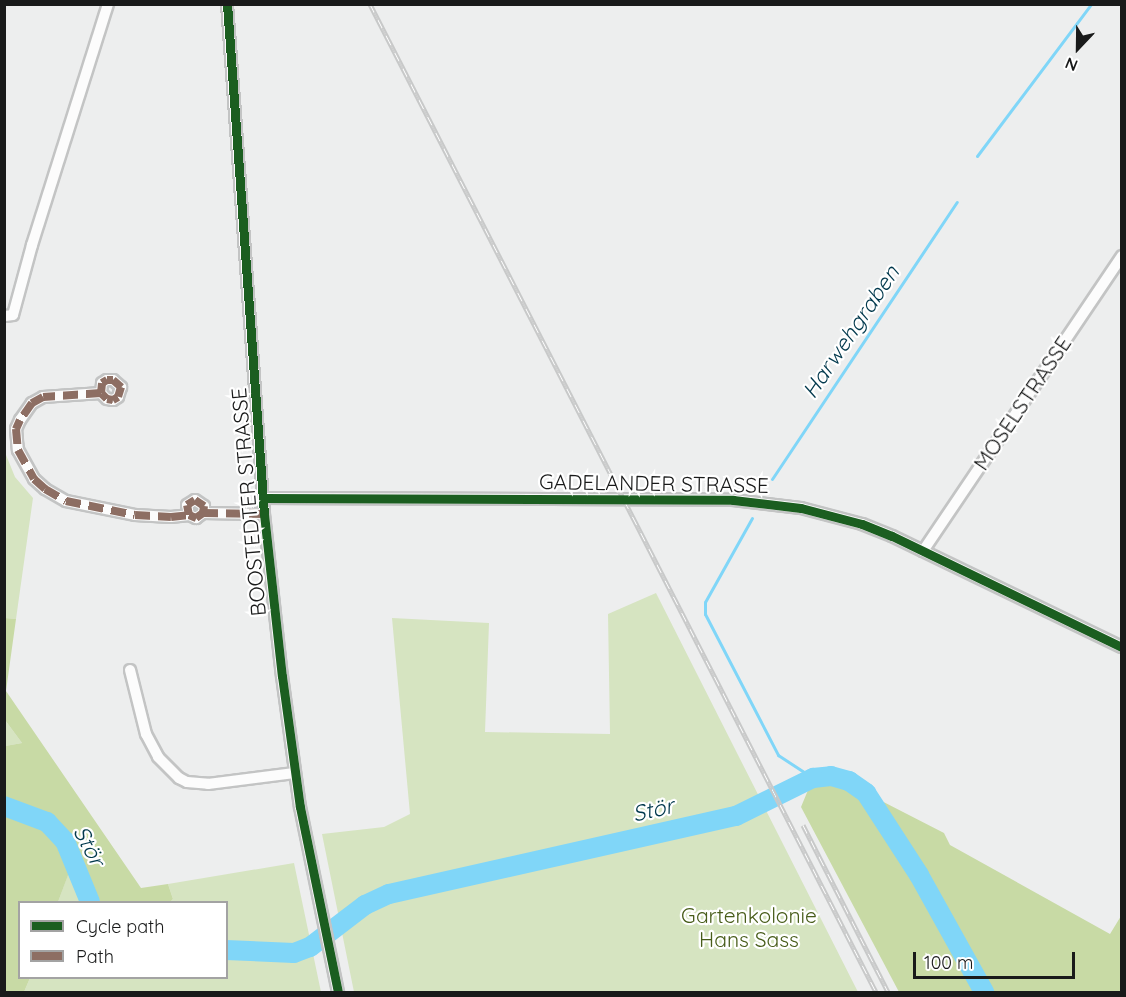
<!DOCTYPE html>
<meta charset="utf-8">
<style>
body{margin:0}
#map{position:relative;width:1126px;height:997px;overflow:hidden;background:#edeeee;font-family:Quicksand,sans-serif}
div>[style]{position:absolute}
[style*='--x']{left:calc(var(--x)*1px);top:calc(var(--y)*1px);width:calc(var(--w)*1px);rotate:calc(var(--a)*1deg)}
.green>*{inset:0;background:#d6e4c1}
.forest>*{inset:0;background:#c8daa5}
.stream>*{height:3px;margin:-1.5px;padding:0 1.5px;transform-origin:1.5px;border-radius:1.5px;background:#80d6f8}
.river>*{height:20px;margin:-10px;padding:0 10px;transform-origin:10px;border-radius:10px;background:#80d6f8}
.roads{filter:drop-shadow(2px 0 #c3c4c4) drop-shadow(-2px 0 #c3c4c4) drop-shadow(0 2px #c3c4c4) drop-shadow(0 -2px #c3c4c4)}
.minor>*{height:10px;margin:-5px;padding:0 5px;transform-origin:5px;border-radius:5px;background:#fcfcfc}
.rail>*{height:5px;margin-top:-2.5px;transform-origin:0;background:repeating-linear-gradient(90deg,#fff 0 9px,#c8c9c9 0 18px);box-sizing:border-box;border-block:2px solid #c8c9c9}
.quiet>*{height:8px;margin-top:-4px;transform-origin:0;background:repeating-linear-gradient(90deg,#8d6e63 0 15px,transparent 0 23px)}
.cycleway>*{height:9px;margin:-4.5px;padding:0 4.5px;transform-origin:4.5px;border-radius:4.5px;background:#1b5e20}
span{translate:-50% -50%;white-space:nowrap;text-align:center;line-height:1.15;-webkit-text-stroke:4.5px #fff;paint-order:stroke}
.street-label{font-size:21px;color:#191a1a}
.park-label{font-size:21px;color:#485d1a}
.water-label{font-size:22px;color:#00384c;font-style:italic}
.frame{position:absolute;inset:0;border:6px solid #191a1a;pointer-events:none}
.legend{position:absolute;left:18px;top:901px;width:210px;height:78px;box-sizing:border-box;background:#fff;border:2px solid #a3a3a3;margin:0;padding:8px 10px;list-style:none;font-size:18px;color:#191a1a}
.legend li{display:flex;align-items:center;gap:12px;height:30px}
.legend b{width:30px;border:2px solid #a3a3a3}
.north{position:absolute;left:1048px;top:18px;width:60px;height:60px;-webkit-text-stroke:4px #fff;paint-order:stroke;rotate:202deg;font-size:16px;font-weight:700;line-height:24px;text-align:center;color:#191a1a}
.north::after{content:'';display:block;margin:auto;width:21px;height:27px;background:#191a1a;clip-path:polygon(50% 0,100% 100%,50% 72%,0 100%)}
.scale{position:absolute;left:913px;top:952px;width:162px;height:27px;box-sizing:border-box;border:3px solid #191a1a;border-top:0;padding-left:8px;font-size:18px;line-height:21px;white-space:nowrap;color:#191a1a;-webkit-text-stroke:4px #fff;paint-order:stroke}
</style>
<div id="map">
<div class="green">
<i style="clip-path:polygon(4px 450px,15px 477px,33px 498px,16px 619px,5px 618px)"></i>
<i style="clip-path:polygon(656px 593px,858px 992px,354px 992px,322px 834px,384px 827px,410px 814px,392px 618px,489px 623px,485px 732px,610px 734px,608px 614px)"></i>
<i style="clip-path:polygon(5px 720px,22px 743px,5px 746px)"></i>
<i style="clip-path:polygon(73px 861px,79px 875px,90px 902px,58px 902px)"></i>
<i style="clip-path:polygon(294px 863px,321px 992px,24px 992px,30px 978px,226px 978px,226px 902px,170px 902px,173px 899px,168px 884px)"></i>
</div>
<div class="forest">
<i style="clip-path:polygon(5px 618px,16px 619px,6px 691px,141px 888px,168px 884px,173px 899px,170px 902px,90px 902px,73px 862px,58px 902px,20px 902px,20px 978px,30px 978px,24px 992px,5px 992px,5px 746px,22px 743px,5px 720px)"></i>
<i style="clip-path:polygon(831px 776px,849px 781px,866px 793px,944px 833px,950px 845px,1110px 934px,1121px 916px,1121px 992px,899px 992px,801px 807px,813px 778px)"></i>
</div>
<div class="stream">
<i style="--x:977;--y:156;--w:190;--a:-53.1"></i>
<i style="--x:772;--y:479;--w:333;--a:-56.3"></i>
<i style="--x:752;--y:518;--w:96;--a:119.2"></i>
<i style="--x:705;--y:602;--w:12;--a:90"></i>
<i style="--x:705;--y:614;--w:159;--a:62.6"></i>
<i style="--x:778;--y:755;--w:42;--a:33.3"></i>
</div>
<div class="river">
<i style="--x:4;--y:806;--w:46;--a:20.4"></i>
<i style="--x:47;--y:822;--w:26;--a:47"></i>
<i style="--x:65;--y:841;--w:66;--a:67.7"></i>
<i style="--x:226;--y:950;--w:68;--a:2.5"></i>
<i style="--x:294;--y:953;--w:17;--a:-21"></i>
<i style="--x:310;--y:947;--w:69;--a:-37.4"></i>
<i style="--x:365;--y:905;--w:26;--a:-25"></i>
<i style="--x:389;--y:894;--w:356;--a:-12.7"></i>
<i style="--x:736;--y:816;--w:86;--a:-26.3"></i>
<i style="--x:813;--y:778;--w:18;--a:-6"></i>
<i style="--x:831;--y:776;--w:19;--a:16"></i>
<i style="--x:849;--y:781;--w:21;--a:35"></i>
<i style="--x:866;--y:793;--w:98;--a:57.1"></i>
<i style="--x:919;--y:875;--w:134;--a:60.9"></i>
</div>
<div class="roads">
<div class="minor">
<i style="--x:227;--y:4;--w:511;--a:85.85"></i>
<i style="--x:264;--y:514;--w:163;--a:83.7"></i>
<i style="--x:282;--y:676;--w:132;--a:82.2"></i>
<i style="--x:300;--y:807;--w:189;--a:78.4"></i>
<i style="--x:5;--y:316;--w:8;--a:-7"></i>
<i style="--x:13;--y:315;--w:73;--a:-74.8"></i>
<i style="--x:32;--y:245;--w:253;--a:-72.5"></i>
<i style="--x:101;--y:393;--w:10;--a:-84"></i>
<i style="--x:102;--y:383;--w:6;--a:-31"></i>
<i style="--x:107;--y:380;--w:6;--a:0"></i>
<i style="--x:113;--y:380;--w:11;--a:41"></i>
<i style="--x:121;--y:387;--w:10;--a:107"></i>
<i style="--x:118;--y:397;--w:6;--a:149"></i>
<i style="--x:113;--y:400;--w:6;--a:-171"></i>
<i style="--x:107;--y:399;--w:8;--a:-135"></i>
<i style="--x:101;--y:393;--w:58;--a:176.1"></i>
<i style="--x:43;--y:397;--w:13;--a:151"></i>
<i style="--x:32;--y:403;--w:21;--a:125"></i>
<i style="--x:20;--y:420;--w:10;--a:114"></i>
<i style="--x:16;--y:429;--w:21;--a:85"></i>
<i style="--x:18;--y:450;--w:33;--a:61"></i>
<i style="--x:34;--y:479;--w:15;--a:42"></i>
<i style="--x:45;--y:489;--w:24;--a:30"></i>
<i style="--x:66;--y:501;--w:70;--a:11.5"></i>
<i style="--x:135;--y:515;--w:36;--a:3"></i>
<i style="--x:171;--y:517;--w:18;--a:-6"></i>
<i style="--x:189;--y:515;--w:8;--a:23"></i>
<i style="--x:196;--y:518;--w:9;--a:-36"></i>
<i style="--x:203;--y:513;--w:61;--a:0.9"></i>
<i style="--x:263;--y:498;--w:470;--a:0.2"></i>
<i style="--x:733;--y:500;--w:68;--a:6.7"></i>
<i style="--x:801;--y:508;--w:63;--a:14.7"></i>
<i style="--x:862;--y:524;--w:32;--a:22"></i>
<i style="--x:892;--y:536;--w:255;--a:25.8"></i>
<i style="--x:189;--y:515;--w:10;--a:-101"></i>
<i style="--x:187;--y:505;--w:9;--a:-32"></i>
<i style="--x:195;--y:500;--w:11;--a:34"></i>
<i style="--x:204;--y:506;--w:7;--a:98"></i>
<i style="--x:923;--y:551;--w:356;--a:-56"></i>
<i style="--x:130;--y:670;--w:66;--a:76"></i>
<i style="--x:146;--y:734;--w:26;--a:62"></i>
<i style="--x:158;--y:757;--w:30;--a:45"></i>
<i style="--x:179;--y:778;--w:9;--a:27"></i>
<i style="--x:187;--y:782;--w:21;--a:5"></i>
<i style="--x:208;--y:784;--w:87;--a:-7.3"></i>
</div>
</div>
<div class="rail">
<i style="--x:370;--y:4;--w:1110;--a:62.88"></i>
<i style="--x:803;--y:825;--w:187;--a:63"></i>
</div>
<div class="quiet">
<i style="--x:101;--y:393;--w:10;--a:-84"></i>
<i style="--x:102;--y:383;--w:6;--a:-31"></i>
<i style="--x:107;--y:380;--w:6;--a:0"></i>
<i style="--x:113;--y:380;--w:11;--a:41"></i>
<i style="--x:121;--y:387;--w:10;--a:107"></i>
<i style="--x:118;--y:397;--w:6;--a:149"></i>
<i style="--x:113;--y:400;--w:6;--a:-171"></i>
<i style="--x:107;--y:399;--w:8;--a:-135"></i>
<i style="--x:101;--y:393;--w:58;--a:176.1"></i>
<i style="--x:43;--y:397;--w:13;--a:151"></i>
<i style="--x:32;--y:403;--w:21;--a:125"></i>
<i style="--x:20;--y:420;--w:10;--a:114"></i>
<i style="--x:16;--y:429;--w:21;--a:85"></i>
<i style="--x:18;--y:450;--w:33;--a:61"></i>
<i style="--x:34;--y:479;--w:15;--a:42"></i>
<i style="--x:45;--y:489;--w:24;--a:30"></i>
<i style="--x:66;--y:501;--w:70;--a:11.5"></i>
<i style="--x:135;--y:515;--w:36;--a:3"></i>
<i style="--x:171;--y:517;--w:18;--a:-6"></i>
<i style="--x:189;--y:515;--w:8;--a:23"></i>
<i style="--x:196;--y:518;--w:9;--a:-36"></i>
<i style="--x:203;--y:513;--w:61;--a:0.9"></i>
<i style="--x:189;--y:515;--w:10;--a:-101"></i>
<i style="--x:187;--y:505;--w:9;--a:-32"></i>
<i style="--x:195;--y:500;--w:11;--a:34"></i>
<i style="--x:204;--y:506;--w:7;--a:98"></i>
</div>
<div class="cycleway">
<i style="--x:227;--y:4;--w:511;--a:85.85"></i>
<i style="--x:264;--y:514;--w:163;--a:83.7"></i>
<i style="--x:282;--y:676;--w:132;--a:82.2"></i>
<i style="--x:300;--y:807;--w:189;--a:78.4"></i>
<i style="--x:263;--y:498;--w:470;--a:0.2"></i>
<i style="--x:733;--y:500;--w:68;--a:6.7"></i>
<i style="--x:801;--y:508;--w:63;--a:14.7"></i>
<i style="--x:862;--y:524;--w:32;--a:22"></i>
<i style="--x:892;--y:536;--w:255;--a:25.8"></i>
</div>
<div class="street-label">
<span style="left:1022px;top:403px;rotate:-56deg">MOSELSTRASSE</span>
<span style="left:654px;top:483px;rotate:1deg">GADELANDER STRASSE</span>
<span style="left:248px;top:502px;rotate:-95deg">BOOSTEDTER STRASSE</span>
</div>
<div class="park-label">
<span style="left:749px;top:927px">Gartenkolonie<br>Hans Sass</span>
</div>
<div class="water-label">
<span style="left:851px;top:332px;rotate:-56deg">Harwehgraben</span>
<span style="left:653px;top:810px;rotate:-13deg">Stör</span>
<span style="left:89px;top:846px;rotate:62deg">Stör</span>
</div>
<div class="frame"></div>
<ul class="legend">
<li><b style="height:8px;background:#1b5e20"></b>Cycle path</li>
<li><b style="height:8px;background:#8d6e63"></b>Path</li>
</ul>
<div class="north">N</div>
<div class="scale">100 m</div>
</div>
